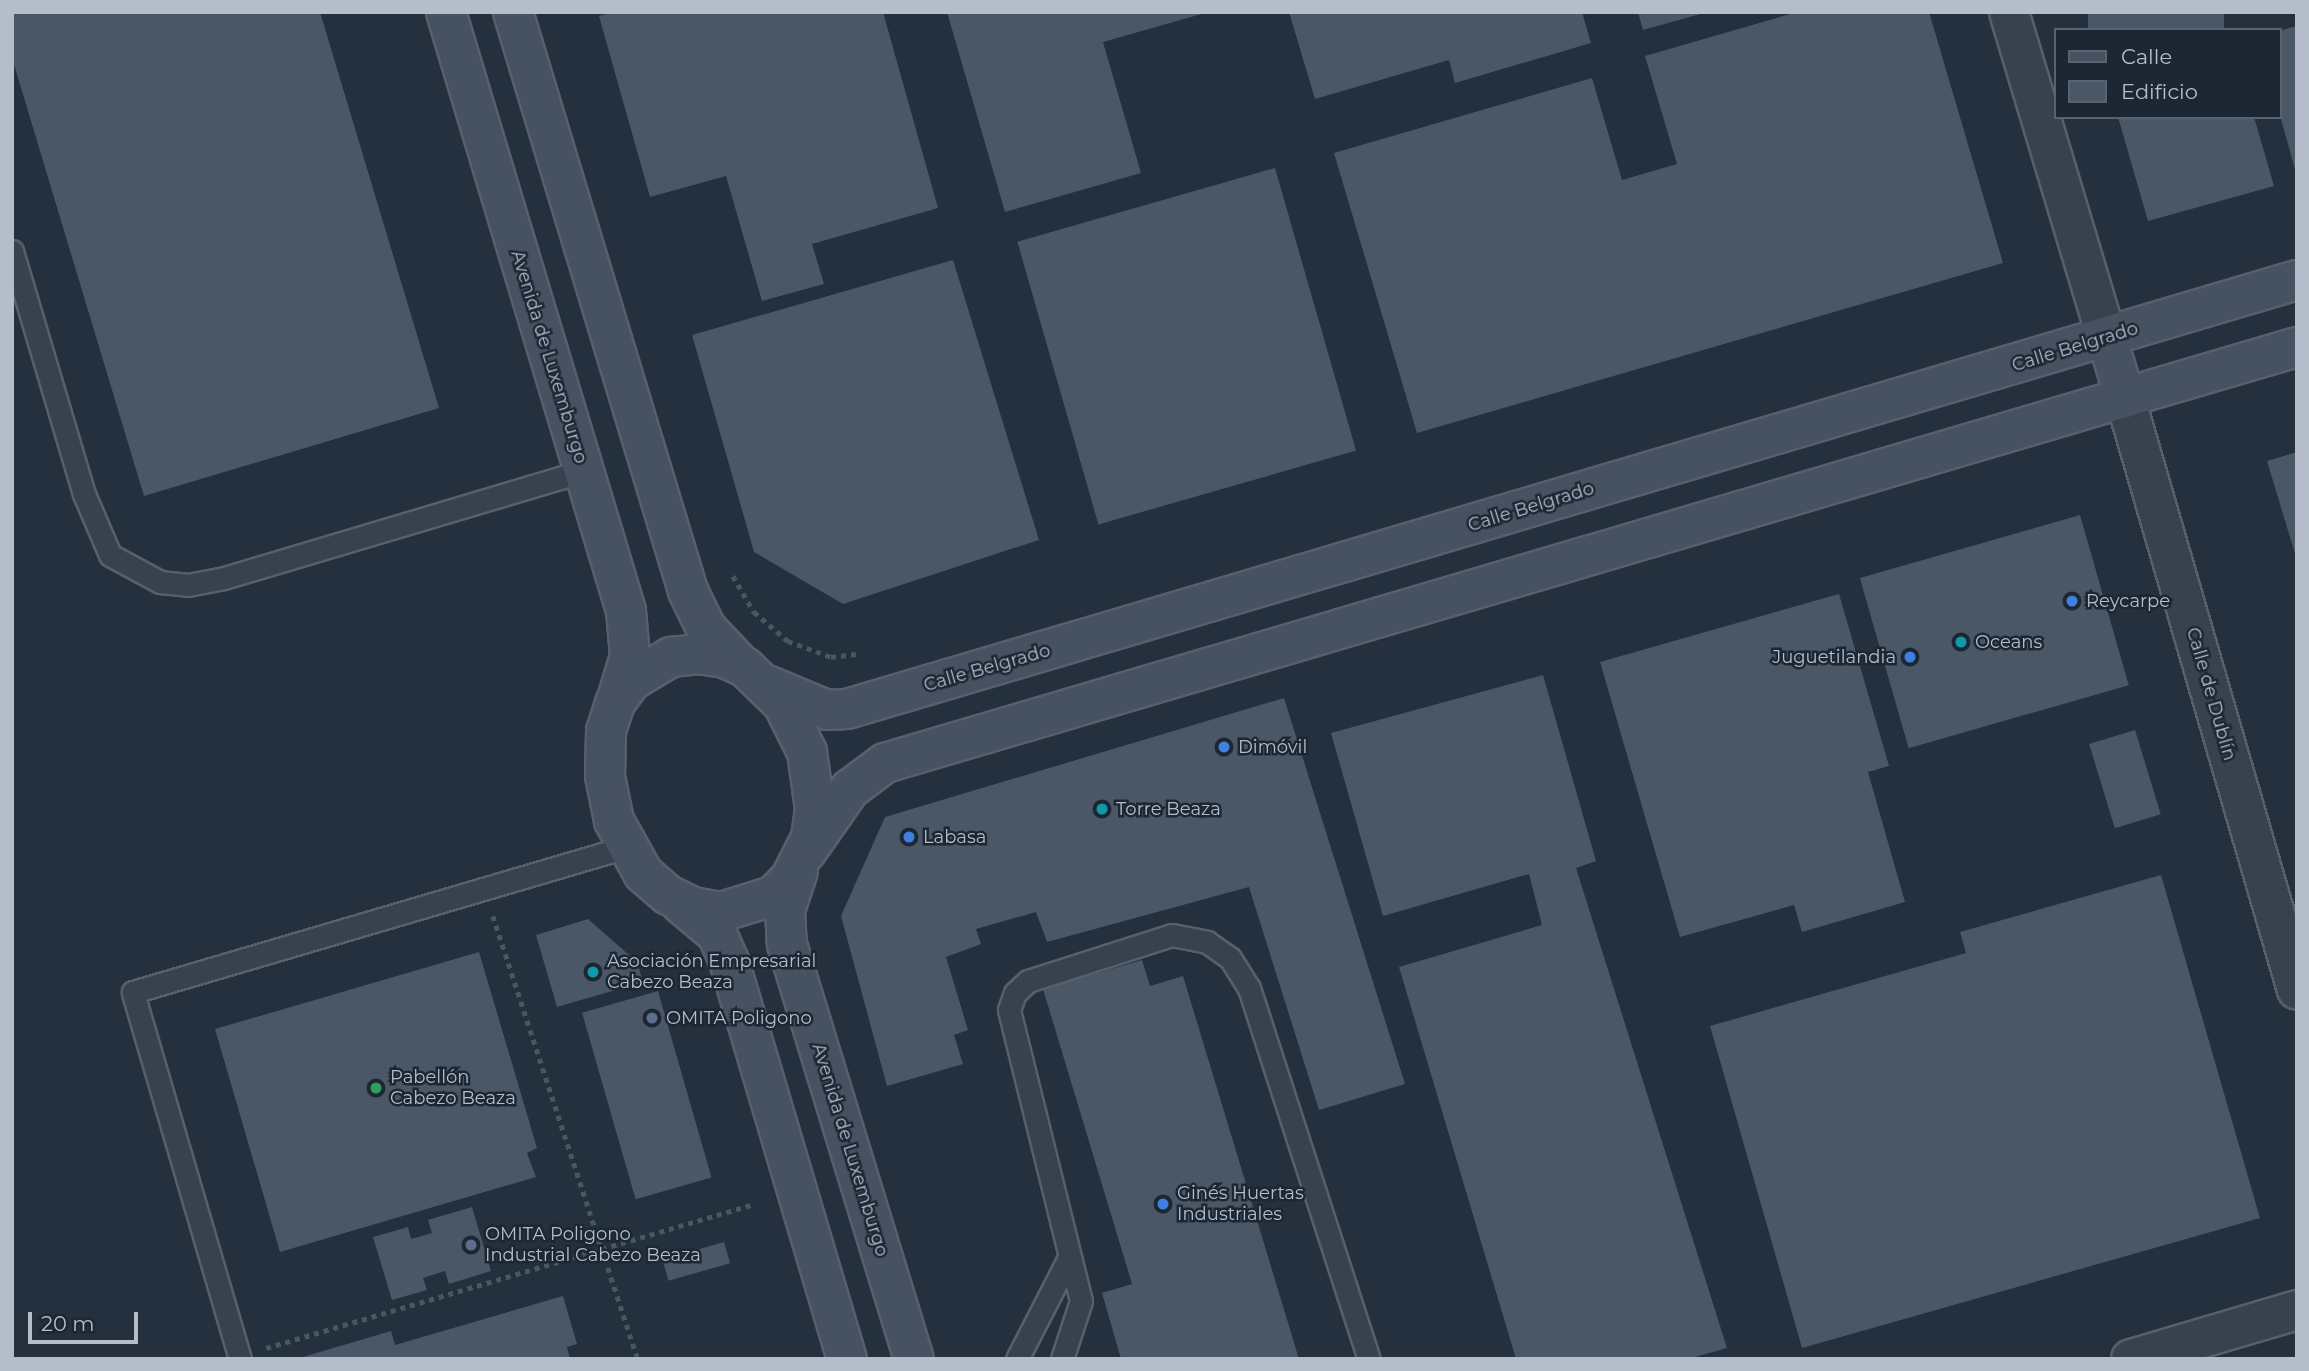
<!DOCTYPE html>
<meta charset="utf-8">
<style>
body{margin:0}
#map{position:relative;width:2309px;height:1371px;overflow:hidden;background:#24303e;font-family:Montserrat,sans-serif}
div>[style]{position:absolute}
[style*='--x']{left:calc(var(--x)*1px);top:calc(var(--y)*1px);width:calc(var(--w)*1px);rotate:calc(var(--a)*1deg)}
.building>*{inset:0;background:#4a5767;transform-origin:0 0}
.path>*{height:4.5px;margin-top:-2.25px;transform-origin:0;background:repeating-linear-gradient(90deg,#445a5c 0 5px,transparent 0 10px)}
.roads{filter:drop-shadow(2px 0 #56606c) drop-shadow(-2px 0 #56606c) drop-shadow(0 2px #56606c) drop-shadow(0 -2px #56606c)}
.lane>*{height:21px;margin:-10.5px;padding:0 10.5px;transform-origin:10.5px;border-radius:10.5px;background:#38424e}
.street>*{height:38px;margin:-19px;padding:0 19px;transform-origin:19px;border-radius:19px;background:#38424e}
.secondary>*{height:38px;margin:-19px;padding:0 19px;transform-origin:19px;border-radius:19px;background:#465161}
.dots>*{width:19px;height:19px;translate:-50% -50%;box-sizing:border-box;border:4px solid #1d2733;border-radius:50%}
span{translate:-50% -50%;white-space:nowrap;text-align:center;line-height:1.15;-webkit-text-stroke:5px #1d2733;paint-order:stroke}
.street-label{font-size:18px;color:#b4bdc9}
.poi-label{font-size:18px;color:#b4bdc9}
.left{translate:0 -50%;text-align:left}
.right{translate:-100% -50%;text-align:right}
.frame{position:absolute;inset:0;border:14px solid #b4bdc9;pointer-events:none}
.legend{position:absolute;left:2054px;top:28px;width:228px;height:91px;box-sizing:border-box;background:#1d2733;border:2px solid #59636f;margin:0;padding:9px 12px;list-style:none;font-size:21px;color:#b4bdc9}
.legend li{display:flex;align-items:center;gap:14px;height:35px}
.legend b{width:35px;border:2px solid #59636f}
.scale{position:absolute;left:28px;top:1312px;width:110px;height:32px;box-sizing:border-box;border:4px solid #b4bdc9;border-top:0;padding-left:9px;font-size:21px;line-height:24px;white-space:nowrap;color:#b4bdc9;-webkit-text-stroke:5px #1d2733;paint-order:stroke}
</style>
<div id="map">
<div class="building">
<i style="clip-path:polygon(12px 12px,320px 12px,439px 408px,144px 496px,12px 58px)"></i>
<i style="clip-path:polygon(614px 12px,883px 12px,938px 208px,812px 244px,824px 284px,762px 301px,726px 176px,650px 197px,599px 16px)"></i>
<i style="clip-path:polygon(947px 12px,1205px 12px,1205px 13px,1103px 42px,1141px 173px,1005px 212px)"></i>
<i style="clip-path:polygon(1289px 12px,1582px 12px,1591px 43px,1455px 83px,1449px 60px,1315px 99px)"></i>
<i style="clip-path:polygon(1638px 12px,1704px 12px,1704px 13px,1643px 30px)"></i>
<i style="clip-path:polygon(1797px 12px,1929px 12px,2003px 263px,1417px 433px,1334px 153px,1592px 78px,1622px 180px,1677px 164px,1645px 56px)"></i>
<i style="left:2088px;top:12px;width:136px;height:19px"></i>
<i style="clip-path:polygon(2297px 26px,2297px 172px,2296px 173px,2279px 112px,2279px 31px)"></i>
<i style="clip-path:polygon(2118px 117px,2254px 117px,2274px 186px,2148px 221px)"></i>
<i style="left:1275px;top:168px;width:294px;height:268px;rotate:74deg"></i>
<i style="clip-path:polygon(953px 260px,1039px 540px,843px 604px,754px 552px,692px 335px)"></i>
<i style="clip-path:polygon(2297px 452px,2297px 557px,2296px 557px,2267px 461px)"></i>
<i style="left:2080px;top:515px;width:177px;height:229px;rotate:74deg"></i>
<i style="clip-path:polygon(1839px 594px,1889px 766px,1868px 772px,1905px 902px,1802px 932px,1794px 905px,1680px 937px,1600px 662px)"></i>
<i style="clip-path:polygon(1543px 675px,1596px 861px,1576px 868px,1727px 1348px,1688px 1359px,1516px 1359px,1399px 967px,1542px 925px,1529px 874px,1383px 916px,1331px 733px)"></i>
<i style="clip-path:polygon(1284px 698px,1405px 1084px,1319px 1110px,1249px 887px,1047px 942px,1036px 912px,976px 929px,981px 944px,946px 957px,968px 1030px,954px 1035px,963px 1064px,887px 1086px,841px 916px,885px 817px)"></i>
<i style="left:2135px;top:730px;width:88px;height:48px;rotate:73deg"></i>
<i style="clip-path:polygon(2161px 875px,2260px 1218px,1802px 1348px,1710px 1026px,1966px 953px,1960px 932px)"></i>
<i style="clip-path:polygon(588px 919px,637px 962px,643px 982px,557px 1007px,536px 935px)"></i>
<i style="clip-path:polygon(479px 952px,537px 1148px,527px 1153px,536px 1177px,280px 1252px,215px 1029px)"></i>
<i style="clip-path:polygon(1142px 960px,1150px 986px,1183px 976px,1299px 1359px,1121px 1359px,1102px 1293px,1132px 1284px,1043px 989px)"></i>
<i style="left:658px;top:991px;width:194px;height:79px;rotate:74deg"></i>
<i style="clip-path:polygon(472px 1207px,491px 1271px,449px 1284px,445px 1271px,423px 1278px,427px 1290px,392px 1300px,373px 1237px,408px 1227px,411px 1239px,432px 1233px,428px 1220px)"></i>
<i style="left:724px;top:1242px;width:22px;height:64px;rotate:74deg"></i>
<i style="clip-path:polygon(563px 1296px,577px 1344px,567px 1347px,570px 1359px,296px 1359px,391px 1331px,395px 1345px)"></i>
</div>
<div class="path">
<i style="--x:733;--y:576;--w:42;--a:59.7"></i>
<i style="--x:754;--y:612;--w:45;--a:40.5"></i>
<i style="--x:788;--y:641;--w:46;--a:20.4"></i>
<i style="--x:831;--y:657;--w:25;--a:-7"></i>
<i style="--x:493;--y:916;--w:466;--a:71.9"></i>
<i style="--x:266;--y:1348;--w:506;--a:-16.43"></i>
</div>
<div class="roads">
<div class="lane">
<i style="--x:12;--y:251;--w:253;--a:73.5"></i>
<i style="--x:84;--y:494;--w:66;--a:66.9"></i>
<i style="--x:110;--y:555;--w:57;--a:28.4"></i>
<i style="--x:160;--y:582;--w:28;--a:6"></i>
<i style="--x:188;--y:585;--w:37;--a:-11"></i>
<i style="--x:224;--y:578;--w:376;--a:-16.6"></i>
<i style="--x:240;--y:1359;--w:382;--a:-106.3"></i>
<i style="--x:133;--y:992;--w:514;--a:-16.39"></i>
<i style="--x:1017;--y:1359;--w:114;--a:-62.8"></i>
<i style="--x:1062;--y:1359;--w:61;--a:-71.9"></i>
<i style="--x:1081;--y:1301;--w:300;--a:-103.9"></i>
<i style="--x:1009;--y:1010;--w:18;--a:-71"></i>
<i style="--x:1015;--y:993;--w:18;--a:-43"></i>
<i style="--x:1028;--y:981;--w:151;--a:-17.7"></i>
<i style="--x:1172;--y:935;--w:36;--a:11"></i>
<i style="--x:1207;--y:942;--w:28;--a:35"></i>
<i style="--x:1230;--y:958;--w:36;--a:58"></i>
<i style="--x:1249;--y:988;--w:390;--a:72.1"></i>
</div>
<div class="street">
<i style="--x:2009;--y:12;--w:340;--a:73.3"></i>
<i style="--x:2125;--y:398;--w:616;--a:73.8"></i>
<i style="--x:2131;--y:1359;--w:173;--a:-16.4"></i>
</div>
<div class="secondary">
<i style="--x:446;--y:12;--w:625;--a:73.27"></i>
<i style="--x:626;--y:611;--w:45;--a:84.9"></i>
<i style="--x:630;--y:656;--w:45;--a:106.8"></i>
<i style="--x:513;--y:12;--w:605;--a:73.18"></i>
<i style="--x:688;--y:591;--w:41;--a:64.1"></i>
<i style="--x:706;--y:628;--w:51;--a:46.6"></i>
<i style="--x:2107;--y:338;--w:63;--a:73.3"></i>
<i style="--x:699;--y:654;--w:26;--a:9"></i>
<i style="--x:725;--y:658;--w:23;--a:25"></i>
<i style="--x:746;--y:668;--w:52;--a:44.2"></i>
<i style="--x:783;--y:704;--w:54;--a:63.4"></i>
<i style="--x:807;--y:752;--w:58;--a:82"></i>
<i style="--x:815;--y:809;--w:29;--a:98"></i>
<i style="--x:811;--y:838;--w:46;--a:117.1"></i>
<i style="--x:790;--y:879;--w:24;--a:135"></i>
<i style="--x:773;--y:896;--w:54;--a:162.9"></i>
<i style="--x:721;--y:912;--w:28;--a:-170"></i>
<i style="--x:693;--y:907;--w:28;--a:-154"></i>
<i style="--x:668;--y:895;--w:33;--a:-139"></i>
<i style="--x:643;--y:873;--w:60;--a:-119.1"></i>
<i style="--x:614;--y:821;--w:46;--a:-101.3"></i>
<i style="--x:605;--y:776;--w:45;--a:-88.7"></i>
<i style="--x:606;--y:731;--w:29;--a:-72"></i>
<i style="--x:615;--y:703;--w:27;--a:-54"></i>
<i style="--x:631;--y:681;--w:47;--a:-31"></i>
<i style="--x:671;--y:657;--w:28;--a:-6"></i>
<i style="--x:767;--y:685;--w:65;--a:22.6"></i>
<i style="--x:827;--y:710;--w:20;--a:-3"></i>
<i style="--x:847;--y:709;--w:1512;--a:-16.48"></i>
<i style="--x:806;--y:852;--w:77;--a:-55.1"></i>
<i style="--x:850;--y:789;--w:44;--a:-36.6"></i>
<i style="--x:885;--y:763;--w:1472;--a:-16.42"></i>
<i style="--x:798;--y:871;--w:41;--a:108.4"></i>
<i style="--x:785;--y:910;--w:34;--a:87"></i>
<i style="--x:787;--y:944;--w:434;--a:73"></i>
<i style="--x:681;--y:904;--w:47;--a:39.8"></i>
<i style="--x:717;--y:934;--w:30;--a:66"></i>
<i style="--x:729;--y:961;--w:415;--a:73.5"></i>
</div>
</div>
<div class="dots">
<i style="left:2072px;top:601px;background:#3f7fe0"></i>
<i style="left:1961px;top:642px;background:#0f9aa8"></i>
<i style="left:1910px;top:657px;background:#3f7fe0"></i>
<i style="left:1224px;top:747px;background:#3f7fe0"></i>
<i style="left:1102px;top:809px;background:#0f9aa8"></i>
<i style="left:909px;top:837px;background:#3f7fe0"></i>
<i style="left:593px;top:972px;background:#0f9aa8"></i>
<i style="left:652px;top:1018px;background:#5c6f8a"></i>
<i style="left:376px;top:1088px;background:#2e9e5b"></i>
<i style="left:1163px;top:1204px;background:#3f7fe0"></i>
<i style="left:471px;top:1245px;background:#5c6f8a"></i>
</div>
<div class="street-label">
<span style="left:2075px;top:347px;rotate:-17deg">Calle Belgrado</span>
<span style="left:549px;top:357px;rotate:73deg">Avenida de Luxemburgo</span>
<span style="left:1531px;top:507px;rotate:-17deg">Calle Belgrado</span>
<span style="left:987px;top:668px;rotate:-16deg">Calle Belgrado</span>
<span style="left:2211px;top:694px;rotate:74deg">Calle de Dublín</span>
<span style="left:850px;top:1150px;rotate:73deg">Avenida de Luxemburgo</span>
</div>
<div class="poi-label">
<span class="left" style="left:2086px;top:601px">Reycarpe</span>
<span class="left" style="left:1975px;top:642px">Oceans</span>
<span class="right" style="left:1896px;top:657px">Juguetilandia</span>
<span class="left" style="left:1238px;top:747px">Dimóvil</span>
<span class="left" style="left:1116px;top:809px">Torre Beaza</span>
<span class="left" style="left:923px;top:837px">Labasa</span>
<span class="left" style="left:607px;top:972px">Asociación Empresarial<br>Cabezo Beaza</span>
<span class="left" style="left:666px;top:1018px">OMITA Poligono</span>
<span class="left" style="left:390px;top:1088px">Pabellón<br>Cabezo Beaza</span>
<span class="left" style="left:1177px;top:1204px">Ginés Huertas<br>Industriales</span>
<span class="left" style="left:485px;top:1245px">OMITA Poligono<br>Industrial Cabezo Beaza</span>
</div>
<div class="frame"></div>
<ul class="legend">
<li><b style="height:9px;background:#465161"></b>Calle</li>
<li><b style="height:19px;background:#4a5767"></b>Edificio</li>
</ul>
<div class="scale">20 m</div>
</div>
